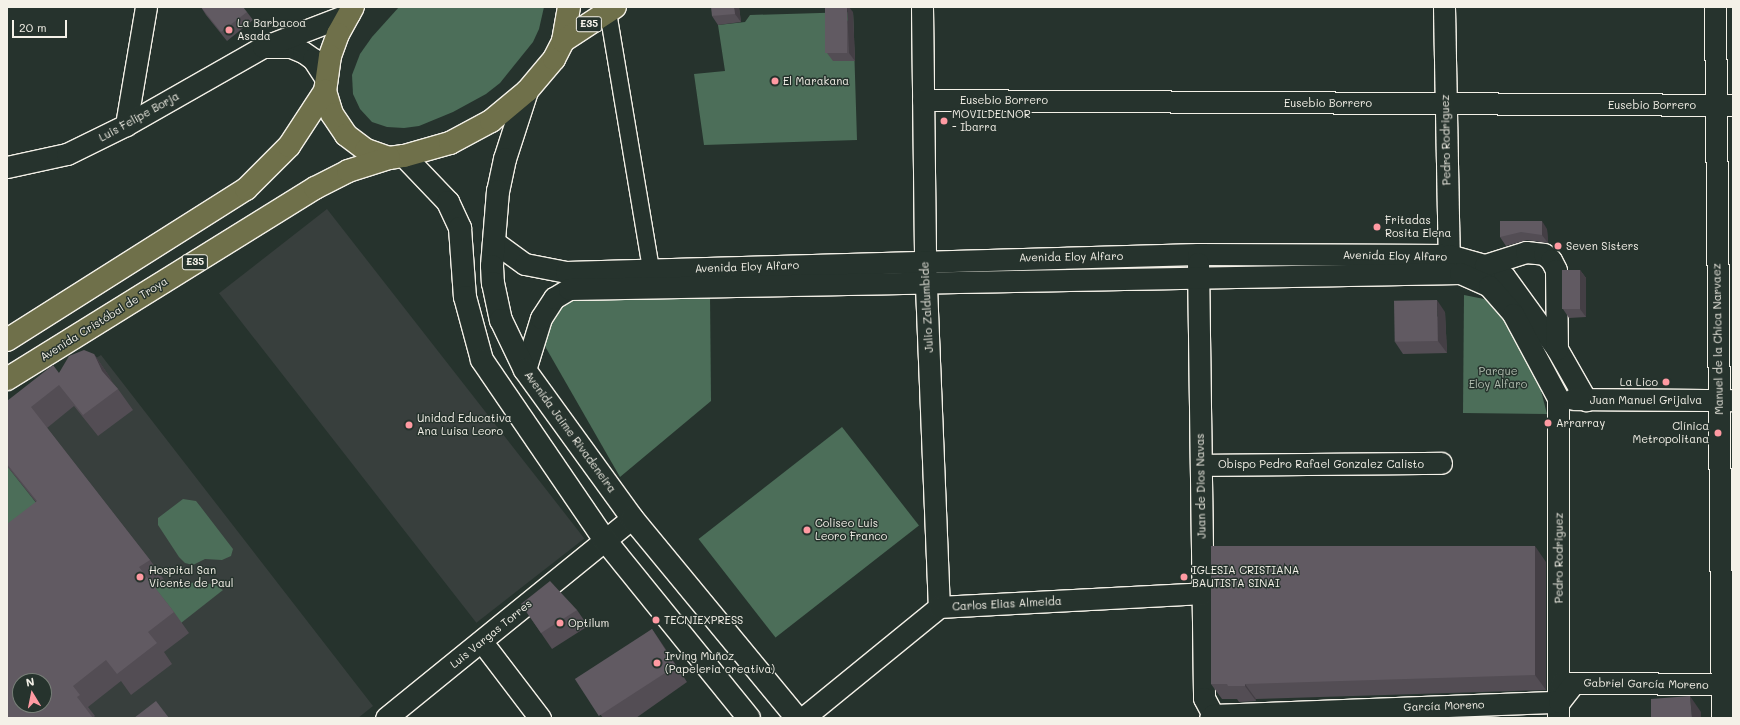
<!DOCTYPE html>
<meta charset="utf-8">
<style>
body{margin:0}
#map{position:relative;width:1740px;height:725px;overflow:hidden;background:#26332d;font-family:Mali,sans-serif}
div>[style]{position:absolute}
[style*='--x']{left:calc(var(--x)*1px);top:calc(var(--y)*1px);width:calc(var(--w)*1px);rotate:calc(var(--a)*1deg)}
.built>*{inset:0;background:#383f3d;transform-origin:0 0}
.green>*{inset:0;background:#4c6e59;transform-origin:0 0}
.roads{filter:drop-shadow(1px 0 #f4f1e8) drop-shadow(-1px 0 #f4f1e8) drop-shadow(0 1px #f4f1e8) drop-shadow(0 -1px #f4f1e8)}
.pedestrian>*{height:16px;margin:-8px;padding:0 8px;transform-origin:8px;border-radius:8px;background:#26332d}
.minor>*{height:21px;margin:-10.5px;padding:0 10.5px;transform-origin:10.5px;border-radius:10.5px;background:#26332d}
.secondary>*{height:22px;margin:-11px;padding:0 11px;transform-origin:11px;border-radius:11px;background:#26332d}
.trunk>*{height:22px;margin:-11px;padding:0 11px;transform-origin:11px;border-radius:11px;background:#6f704a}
.wall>*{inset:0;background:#534d54}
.shaded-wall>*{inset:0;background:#443f45}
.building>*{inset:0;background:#615a62;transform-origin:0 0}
.dots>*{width:11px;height:11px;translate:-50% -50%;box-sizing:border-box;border:2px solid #26332d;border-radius:50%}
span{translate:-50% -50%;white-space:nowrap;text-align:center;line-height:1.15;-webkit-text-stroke:3px #26332d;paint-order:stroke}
.shield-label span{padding:1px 3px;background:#26332d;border:1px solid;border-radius:3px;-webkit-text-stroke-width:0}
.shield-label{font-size:10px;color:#f4f1e8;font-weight:700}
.poi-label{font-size:11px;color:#f4f1e8}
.left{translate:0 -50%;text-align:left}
.right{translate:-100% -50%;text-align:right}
.street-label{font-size:11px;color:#f4f1e8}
.park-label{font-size:11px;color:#b1bdaf}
.frame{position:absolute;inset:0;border:8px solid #f4f1e8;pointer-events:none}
.north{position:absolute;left:12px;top:673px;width:40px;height:40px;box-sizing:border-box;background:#26332d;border:1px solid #787f78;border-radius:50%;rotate:350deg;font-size:11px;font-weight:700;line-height:16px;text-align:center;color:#f4f1e8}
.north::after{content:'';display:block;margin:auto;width:14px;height:18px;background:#ff9aa2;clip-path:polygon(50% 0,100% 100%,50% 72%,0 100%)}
.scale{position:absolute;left:12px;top:20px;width:55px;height:18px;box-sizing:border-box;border:2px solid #f4f1e8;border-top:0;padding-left:5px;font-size:12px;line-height:14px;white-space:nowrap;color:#f4f1e8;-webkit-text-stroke:3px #26332d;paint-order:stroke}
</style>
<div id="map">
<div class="built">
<i style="left:327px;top:209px;width:418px;height:137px;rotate:52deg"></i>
<i style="clip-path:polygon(evenodd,101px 355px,373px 706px,358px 718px,7px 718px,7px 412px,101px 355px,20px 681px,44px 681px,44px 705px,20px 705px,20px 681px)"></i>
</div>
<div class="green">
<i style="clip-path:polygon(399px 7px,544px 7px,539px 29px,533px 42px,500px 83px,486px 94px,453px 112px,419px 126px,404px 128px,387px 127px,372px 122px,360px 109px,353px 94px,352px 75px,360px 54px,372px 37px)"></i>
<i style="clip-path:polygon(853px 12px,857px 140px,704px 145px,694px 74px,725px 71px,718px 25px,745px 22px,750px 15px)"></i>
<i style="clip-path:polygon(570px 293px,710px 295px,711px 401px,620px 477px,542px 341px)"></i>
<i style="clip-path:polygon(1464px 295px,1484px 299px,1498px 308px,1514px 327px,1539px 383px,1547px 414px,1463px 413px)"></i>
<i style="left:842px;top:427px;width:125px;height:182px;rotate:52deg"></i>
<i style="clip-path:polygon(7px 466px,52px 523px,7px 556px)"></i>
<i style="clip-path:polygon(183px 499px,196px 501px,200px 506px,233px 549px,231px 556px,222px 560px,205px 559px,193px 565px,185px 563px,179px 557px,158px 525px,158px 518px)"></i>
<i style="clip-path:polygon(165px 581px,214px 584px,223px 590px,181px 623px,154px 588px)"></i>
</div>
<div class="roads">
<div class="pedestrian">
<i style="--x:608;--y:12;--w:262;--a:80.5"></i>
</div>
<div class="minor">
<i style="--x:922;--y:7;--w:254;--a:89.3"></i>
<i style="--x:925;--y:261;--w:346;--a:87.7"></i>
<i style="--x:1444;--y:7;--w:261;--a:88.9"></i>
<i style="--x:1715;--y:7;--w:711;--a:89.44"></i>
<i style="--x:265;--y:47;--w:26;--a:0"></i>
<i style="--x:291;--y:47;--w:13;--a:23"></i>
<i style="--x:303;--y:52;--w:12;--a:35"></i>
<i style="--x:313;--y:59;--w:24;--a:57"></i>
<i style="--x:923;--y:100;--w:810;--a:0.35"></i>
<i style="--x:126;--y:125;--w:120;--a:-80.4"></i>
<i style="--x:7;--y:167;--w:61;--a:-12.2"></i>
<i style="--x:67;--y:154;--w:66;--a:-26.2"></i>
<i style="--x:126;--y:125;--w:158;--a:-29.7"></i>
<i style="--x:263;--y:47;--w:92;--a:-21"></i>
<i style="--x:493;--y:241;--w:39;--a:36"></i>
<i style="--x:525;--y:264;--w:42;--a:11"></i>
<i style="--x:566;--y:272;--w:632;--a:-1.63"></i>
<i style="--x:1198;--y:254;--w:251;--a:0.2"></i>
<i style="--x:1449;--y:255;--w:37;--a:16"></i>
<i style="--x:1485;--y:265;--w:22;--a:30"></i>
<i style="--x:1504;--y:276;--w:90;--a:54"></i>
<i style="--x:1557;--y:349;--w:59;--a:60.4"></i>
<i style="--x:1198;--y:263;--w:435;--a:89.2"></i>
<i style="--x:1204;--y:698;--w:19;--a:62"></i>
<i style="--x:1485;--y:265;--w:43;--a:-17.6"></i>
<i style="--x:1526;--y:252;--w:18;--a:6"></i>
<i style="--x:1544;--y:254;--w:9;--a:41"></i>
<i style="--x:1551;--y:260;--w:11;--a:63"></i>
<i style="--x:1556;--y:270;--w:79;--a:89.3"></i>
<i style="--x:525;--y:370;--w:54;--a:-72.9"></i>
<i style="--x:541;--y:318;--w:24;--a:-57"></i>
<i style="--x:554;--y:298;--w:17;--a:-31"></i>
<i style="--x:569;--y:289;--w:891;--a:-1.03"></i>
<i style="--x:1460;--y:273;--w:32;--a:24"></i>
<i style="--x:1489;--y:286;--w:37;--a:49"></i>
<i style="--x:1513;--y:314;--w:95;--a:61.8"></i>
<i style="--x:1558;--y:398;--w:320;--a:90"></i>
<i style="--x:1573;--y:399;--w:159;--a:0.4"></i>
<i style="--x:1201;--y:465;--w:240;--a:-0.5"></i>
<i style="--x:482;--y:642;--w:96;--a:52.7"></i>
<i style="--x:1561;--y:683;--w:172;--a:0.3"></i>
<i style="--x:386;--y:718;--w:317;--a:-39.1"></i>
<i style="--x:803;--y:718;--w:176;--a:-39.2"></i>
<i style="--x:939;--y:607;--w:264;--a:-3"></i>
<i style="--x:1210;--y:718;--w:4;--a:-45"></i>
<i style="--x:1213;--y:715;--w:346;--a:-2.2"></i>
<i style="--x:1559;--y:702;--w:24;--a:-52"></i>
</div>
<div class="secondary">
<i style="--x:527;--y:91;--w:71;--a:107.9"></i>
<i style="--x:505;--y:159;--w:33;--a:102"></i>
<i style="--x:498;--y:191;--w:75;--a:94.6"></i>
<i style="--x:492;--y:266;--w:17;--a:87"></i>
<i style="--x:493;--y:283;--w:38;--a:78"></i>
<i style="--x:501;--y:320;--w:55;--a:64.4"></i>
<i style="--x:525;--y:370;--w:183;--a:54.1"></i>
<i style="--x:632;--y:518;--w:259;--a:50.5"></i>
<i style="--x:404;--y:156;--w:64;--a:46.3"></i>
<i style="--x:448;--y:202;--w:29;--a:65"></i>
<i style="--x:460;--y:228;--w:69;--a:85.9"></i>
<i style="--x:465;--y:297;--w:65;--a:74.9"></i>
<i style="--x:482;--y:360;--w:217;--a:55.7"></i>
<i style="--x:604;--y:539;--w:230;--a:51"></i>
</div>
<div class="trunk">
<i style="--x:353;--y:7;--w:31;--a:119"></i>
<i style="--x:338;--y:34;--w:23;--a:110"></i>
<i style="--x:330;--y:56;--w:35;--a:98"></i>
<i style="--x:325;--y:91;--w:24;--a:73"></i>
<i style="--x:332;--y:114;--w:25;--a:56"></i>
<i style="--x:346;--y:135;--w:25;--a:37"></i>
<i style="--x:366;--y:150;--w:24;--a:19"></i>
<i style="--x:389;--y:158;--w:15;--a:-8"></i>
<i style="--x:404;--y:156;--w:48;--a:-15.8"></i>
<i style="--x:450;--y:143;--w:47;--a:-28.2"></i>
<i style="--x:491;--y:121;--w:47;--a:-39.8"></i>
<i style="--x:527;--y:91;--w:42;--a:-49.8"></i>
<i style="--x:554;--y:59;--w:20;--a:-63"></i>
<i style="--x:563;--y:41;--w:35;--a:-80"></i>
<i style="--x:563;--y:41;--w:62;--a:-33.2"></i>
<i style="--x:7;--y:340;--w:283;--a:-32.3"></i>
<i style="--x:246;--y:189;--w:61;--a:-45"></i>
<i style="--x:289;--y:146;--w:66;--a:-56.8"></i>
<i style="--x:7;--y:379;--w:362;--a:-31.8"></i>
<i style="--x:315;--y:188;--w:37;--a:-27"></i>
<i style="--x:348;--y:171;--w:43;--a:-17.6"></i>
</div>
</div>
<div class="wall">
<i style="clip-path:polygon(201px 7px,247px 12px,253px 20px,227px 41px,206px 15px)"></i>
<i style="clip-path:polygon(739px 7px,741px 22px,718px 25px,712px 16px)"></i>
<i style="clip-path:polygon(853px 12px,855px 61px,833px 61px,827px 53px)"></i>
<i style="clip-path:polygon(1500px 221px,1547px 229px,1548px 243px,1527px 240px,1506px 246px,1500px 237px)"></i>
<i style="clip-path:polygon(1580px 270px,1586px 278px,1586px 317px,1569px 318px,1563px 309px)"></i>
<i style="clip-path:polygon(1445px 312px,1447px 353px,1403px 354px,1395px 342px)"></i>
<i style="clip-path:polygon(94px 354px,109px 376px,112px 382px,118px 389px,133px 410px,98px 436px,74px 406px,47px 428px,150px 560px,165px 581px,155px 588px,174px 612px,189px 633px,164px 652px,172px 664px,131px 695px,121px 681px,88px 707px,95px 716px,93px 718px,7px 718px,36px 502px,7px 466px,7px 401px)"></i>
<i style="clip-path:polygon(1546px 562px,1546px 690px,1256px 699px,1256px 701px,1239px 702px,1237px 699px,1222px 699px,1211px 684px)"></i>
<i style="clip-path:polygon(521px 604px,577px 610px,588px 626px,552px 649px)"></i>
<i style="clip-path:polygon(652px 629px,687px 682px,636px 718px,603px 718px,580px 686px)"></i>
</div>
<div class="shaded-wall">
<i style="clip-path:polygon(734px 7px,739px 7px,741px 22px,735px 14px)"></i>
<i style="clip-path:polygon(847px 7px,849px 7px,853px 12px,855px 61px,849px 53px)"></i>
<i style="clip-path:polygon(1542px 221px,1547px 229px,1548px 243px,1542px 235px)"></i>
<i style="clip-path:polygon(1580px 270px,1586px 278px,1586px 317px,1580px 309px)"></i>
<i style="clip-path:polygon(1437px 300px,1445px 312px,1447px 353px,1438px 341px)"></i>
<i style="clip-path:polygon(94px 354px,109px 376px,116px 390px,102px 371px)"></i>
<i style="clip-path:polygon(1535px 546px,1546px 562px,1546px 690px,1535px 675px)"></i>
<i style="clip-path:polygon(652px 629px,663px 645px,687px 682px,676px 666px)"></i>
<i style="clip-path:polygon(1245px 684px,1256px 699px,1256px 701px,1245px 686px)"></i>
<i style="clip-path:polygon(1690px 696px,1701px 712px,1701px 718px,1692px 718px)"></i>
</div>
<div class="building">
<i style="clip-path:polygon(201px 7px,243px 7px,247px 12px,221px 32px)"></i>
<i style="clip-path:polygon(711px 7px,734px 7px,735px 14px,712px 16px)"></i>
<i style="left:825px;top:7px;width:22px;height:46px"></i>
<i style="clip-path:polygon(1500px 221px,1542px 221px,1542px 235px,1521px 232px,1500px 237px)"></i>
<i style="left:1562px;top:270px;width:18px;height:39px"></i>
<i style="left:1437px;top:300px;width:41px;height:43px;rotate:89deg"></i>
<i style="clip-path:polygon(evenodd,84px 350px,94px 354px,102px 371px,118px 389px,83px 415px,59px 385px,31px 407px,150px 560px,139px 567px,174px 612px,148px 632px,157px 643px,117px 674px,106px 660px,73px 686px,80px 695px,77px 697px,93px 718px,7px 718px,7px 524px,37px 501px,7px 464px,7px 401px,53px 365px,59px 373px,69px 356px,84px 350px,20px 681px,44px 681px,44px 705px,20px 705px,20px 681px)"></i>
<i style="clip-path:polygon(1211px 546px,1535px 546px,1535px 675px,1245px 684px,1245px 686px,1228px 686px,1227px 684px,1211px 684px)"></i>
<i style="clip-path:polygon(550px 581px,577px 610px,541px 633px,521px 604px)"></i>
<i style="left:652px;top:629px;width:44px;height:92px;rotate:57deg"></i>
<i style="clip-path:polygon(1690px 696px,1692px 718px,1651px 718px,1651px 699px)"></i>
<i style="clip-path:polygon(156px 701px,169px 718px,134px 718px)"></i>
</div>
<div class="dots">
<i style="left:229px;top:30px;background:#ff9aa2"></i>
<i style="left:775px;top:81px;background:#ff9aa2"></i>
<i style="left:944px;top:121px;background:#ff9aa2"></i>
<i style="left:1377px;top:227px;background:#ff9aa2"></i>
<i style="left:1558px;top:246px;background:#ff9aa2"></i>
<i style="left:1666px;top:382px;background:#ff9aa2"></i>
<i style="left:1548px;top:423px;background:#ff9aa2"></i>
<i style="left:409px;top:425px;background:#ff9aa2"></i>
<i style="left:1718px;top:433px;background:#ff9aa2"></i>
<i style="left:807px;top:530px;background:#ff9aa2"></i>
<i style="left:140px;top:577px;background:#ff9aa2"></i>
<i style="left:1184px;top:577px;background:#ff9aa2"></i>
<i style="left:656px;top:620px;background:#ff9aa2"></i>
<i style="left:560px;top:623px;background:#ff9aa2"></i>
<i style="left:657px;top:663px;background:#ff9aa2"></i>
</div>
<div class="shield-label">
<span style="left:589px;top:24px">E35</span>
<span style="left:195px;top:262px">E35</span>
</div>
<div class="poi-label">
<span class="left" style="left:237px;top:30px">La Barbacoa<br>Asada</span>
<span class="left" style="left:783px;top:81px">El Marakana</span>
<span class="left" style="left:952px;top:121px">MOVILDELNOR<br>- Ibarra</span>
<span class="left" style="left:1385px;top:227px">Fritadas<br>Rosita Elena</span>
<span class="left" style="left:1566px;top:246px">Seven Sisters</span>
<span class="right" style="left:1658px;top:382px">La Lico</span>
<span class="left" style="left:417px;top:425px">Unidad Educativa<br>Ana Luisa Leoro</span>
<span class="left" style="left:1556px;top:423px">Arrarray</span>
<span class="right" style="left:1709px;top:433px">Clínica<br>Metropolitana</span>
<span class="left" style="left:815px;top:530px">Coliseo Luis<br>Leoro Franco</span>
<span class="left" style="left:149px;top:577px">Hospital San<br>Vicente de Paul</span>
<span class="left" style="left:1192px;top:577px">IGLESIA CRISTIANA<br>BAUTISTA SINAI</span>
<span class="left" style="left:664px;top:620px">TECNIEXPRESS</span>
<span class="left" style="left:568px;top:623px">Optilum</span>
<span class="left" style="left:665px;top:663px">Irving Muñoz<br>(Papeleria creativa)</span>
</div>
<div class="street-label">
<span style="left:1004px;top:100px">Eusebio Borrero</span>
<span style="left:1328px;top:103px">Eusebio Borrero</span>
<span style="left:1652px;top:105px">Eusebio Borrero</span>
<span style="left:139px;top:117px;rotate:-29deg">Luis Felipe Borja</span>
<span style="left:1446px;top:140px;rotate:-91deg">Pedro Rodriguez</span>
<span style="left:1395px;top:256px;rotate:1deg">Avenida Eloy Alfaro</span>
<span style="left:1071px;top:257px;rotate:-1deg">Avenida Eloy Alfaro</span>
<span style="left:747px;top:267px;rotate:-2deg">Avenida Eloy Alfaro</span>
<span style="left:927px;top:307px;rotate:-93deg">Julio Zaldumbide</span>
<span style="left:104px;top:319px;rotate:-32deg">Avenida Cristóbal de Troya</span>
<span style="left:1718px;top:339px;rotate:-91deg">Manuel de la Chica Narvaez</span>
<span style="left:1646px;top:400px">Juan Manuel Grijalva</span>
<span style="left:570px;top:432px;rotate:54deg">Avenida Jaime Rivadeneira</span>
<span style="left:1321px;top:464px">Obispo Pedro Rafael Gonzalez Calisto</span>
<span style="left:1201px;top:486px;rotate:-91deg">Juan de Dios Navas</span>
<span style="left:1559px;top:558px;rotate:-90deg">Pedro Rodriguez</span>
<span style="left:1007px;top:604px;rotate:-3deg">Carlos Elias Almeida</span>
<span style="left:491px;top:634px;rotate:-39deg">Luis Vargas Torres</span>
<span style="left:1646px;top:684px;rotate:1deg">Gabriel García Moreno</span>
<span style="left:1444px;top:706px;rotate:-2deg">García Moreno</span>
</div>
<div class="park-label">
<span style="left:1498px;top:378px">Parque<br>Eloy Alfaro</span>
</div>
<div class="frame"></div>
<div class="north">N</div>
<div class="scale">20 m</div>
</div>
